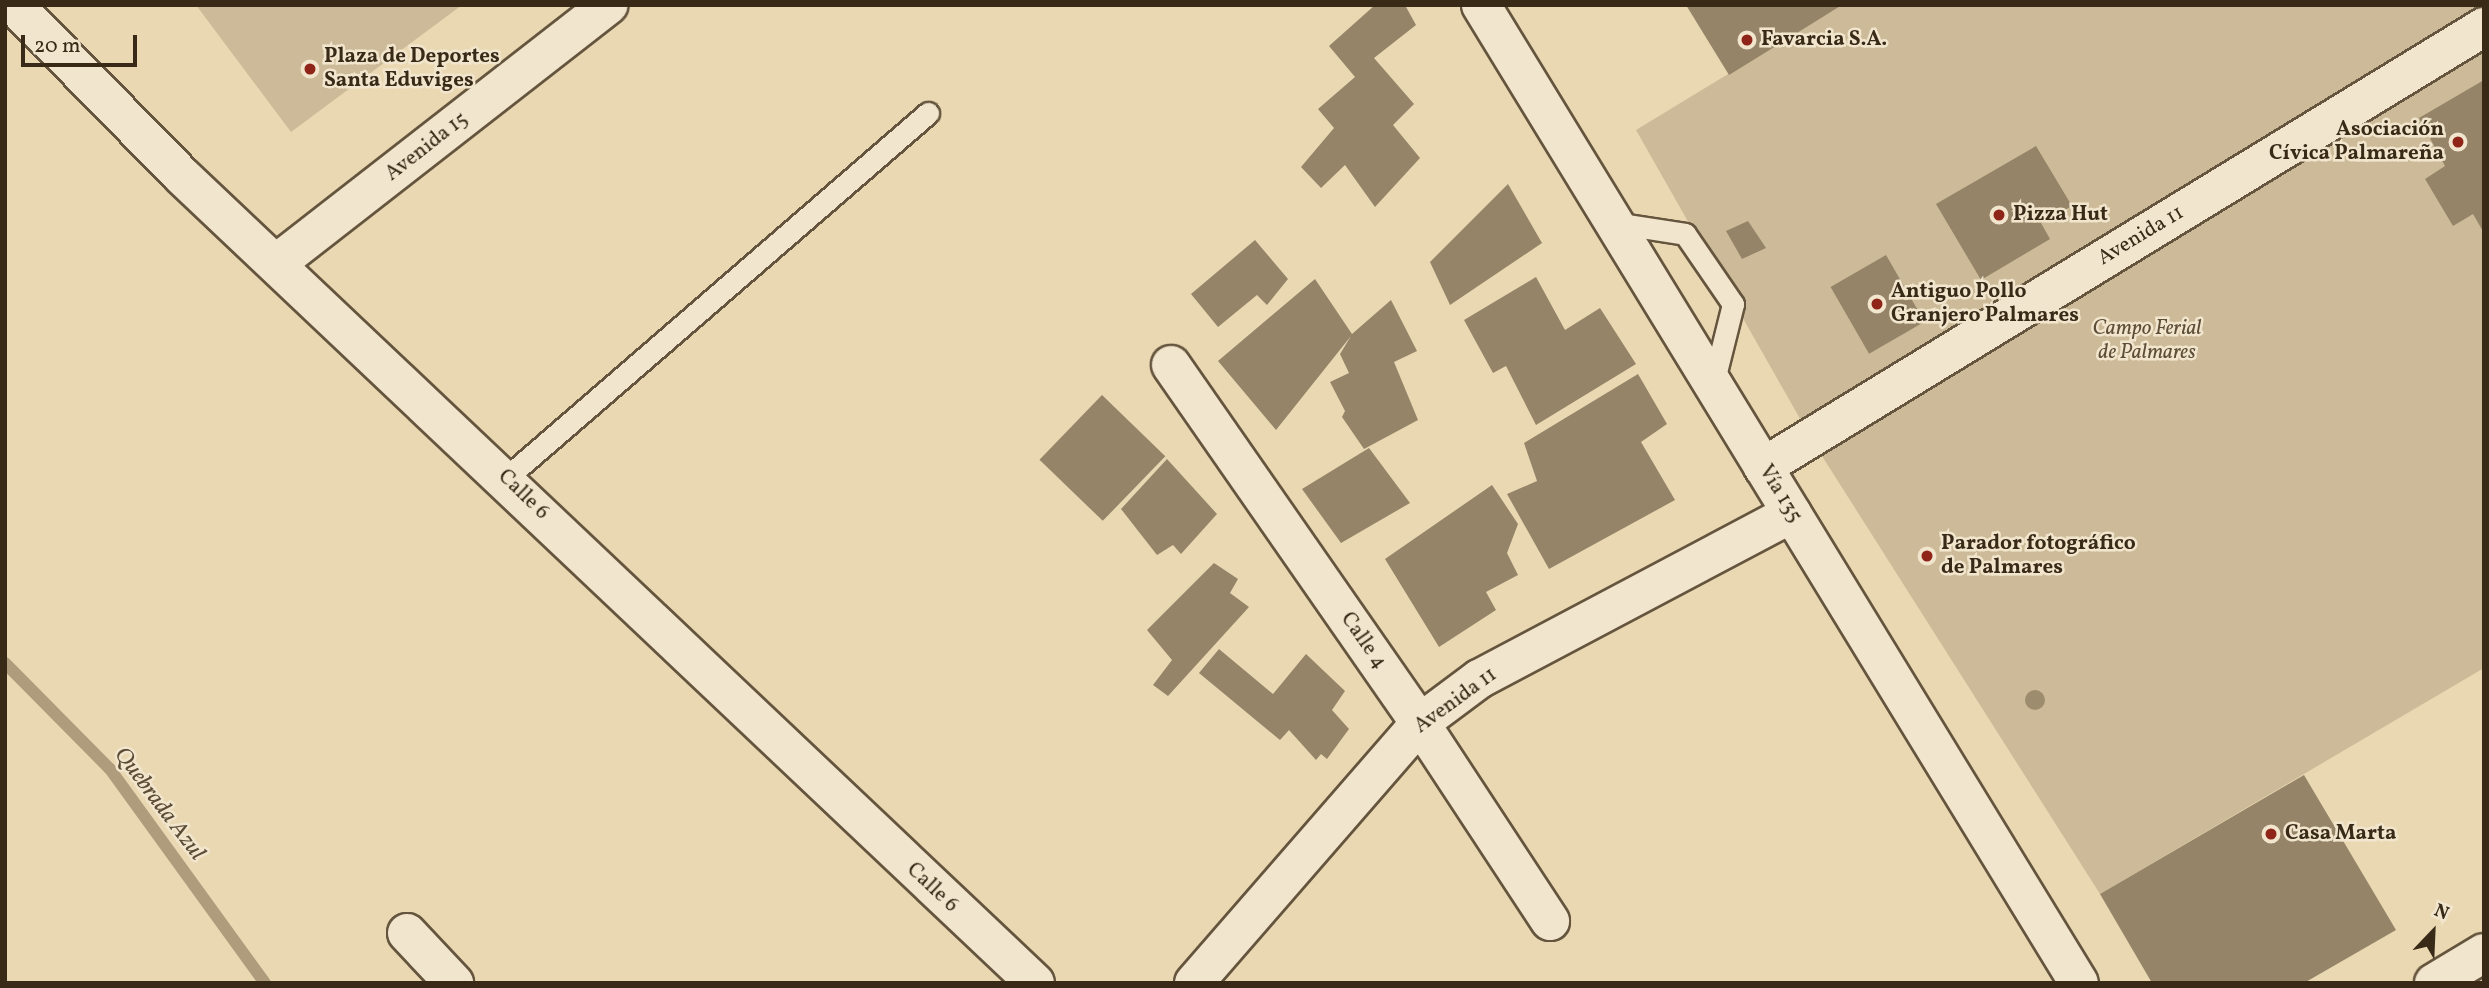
<!DOCTYPE html>
<meta charset="utf-8">
<style>
body{margin:0}
#map{position:relative;width:2489px;height:988px;overflow:hidden;background:#ead8b2;font-family:Vollkorn,serif}
div>[style]{position:absolute}
[style*='--x']{left:calc(var(--x)*1px);top:calc(var(--y)*1px);width:calc(var(--w)*1px);rotate:calc(var(--a)*1deg)}
.green>*{inset:0;background:#ccba98}
.stream>*{height:12px;margin:-6px;padding:0 6px;transform-origin:6px;border-radius:6px;background:#ae9c7d}
.building>*{inset:0;background:#958468;transform-origin:0 0}
.roads{filter:drop-shadow(2px 0 #65553e) drop-shadow(-2px 0 #65553e) drop-shadow(0 2px #65553e) drop-shadow(0 -2px #65553e)}
.lane>*{height:21px;margin:-10.5px;padding:0 10.5px;transform-origin:10.5px;border-radius:10.5px;background:#f1e6cd}
.street>*{height:38px;margin:-19px;padding:0 19px;transform-origin:19px;border-radius:19px;background:#f1e6cd}
.secondary>*{height:38px;margin:-19px;padding:0 19px;transform-origin:19px;border-radius:19px;background:#f1e6cd}
.trees>*{width:20px;height:20px;margin:-10px;border-radius:50%;background:#9d8c6e}
.dots>*{width:19px;height:19px;translate:-50% -50%;box-sizing:border-box;border:4px solid #f1e6cd;border-radius:50%}
span{translate:-50% -50%;white-space:nowrap;text-align:center;line-height:1.15;-webkit-text-stroke:5px #f1e6cd;paint-order:stroke}
.poi-label{font-size:21px;color:#392917;font-weight:700}
.left{translate:0 -50%;text-align:left}
.right{translate:-100% -50%;text-align:right}
.street-label{font-size:21px;color:#392917}
.park-label{font-size:21px;color:#5e4d37;font-style:italic}
.water-label{font-size:23px;color:#5c4c36;font-style:italic}
.frame{position:absolute;inset:0;border:7px solid #392917;pointer-events:none}
.north{position:absolute;left:2398px;top:897px;width:70px;height:70px;-webkit-text-stroke:5px #f1e6cd;paint-order:stroke;rotate:23deg;font-size:19px;font-weight:700;line-height:28px;text-align:center;color:#392917}
.north::after{content:'';display:block;margin:auto;width:24px;height:32px;background:#392917;clip-path:polygon(50% 0,100% 100%,50% 72%,0 100%)}
.scale{position:absolute;left:21px;top:35px;width:116px;height:32px;box-sizing:border-box;border:4px solid #392917;border-top:0;padding-left:9px;font-size:21px;line-height:24px;white-space:nowrap;color:#392917;-webkit-text-stroke:5px #f1e6cd;paint-order:stroke}
</style>
<div id="map">
<div class="green">
<i style="clip-path:polygon(196px 5px,462px 5px,291px 132px)"></i>
<i style="clip-path:polygon(1842px 5px,2484px 5px,2484px 668px,2100px 894px,1815px 445px,1636px 130px)"></i>
</div>
<div class="stream">
<i style="--x:5;--y:663;--w:149;--a:45.3"></i>
<i style="--x:110;--y:769;--w:264;--a:54.1"></i>
</div>
<div class="building">
<i style="clip-path:polygon(1375px 5px,1405px 5px,1416px 25px,1374px 58px,1414px 104px,1393px 125px,1420px 158px,1375px 207px,1345px 165px,1321px 188px,1301px 167px,1334px 128px,1318px 109px,1355px 77px,1329px 46px)"></i>
<i style="clip-path:polygon(1686px 5px,1842px 5px,1729px 75px)"></i>
<i style="clip-path:polygon(2484px 80px,2484px 233px,2473px 214px,2453px 226px,2425px 179px,2445px 166px,2419px 118px)"></i>
<i style="clip-path:polygon(2036px 146px,2072px 206px,2041px 223px,2050px 239px,1981px 280px,1936px 204px)"></i>
<i style="clip-path:polygon(1508px 184px,1542px 243px,1450px 305px,1430px 262px)"></i>
<i style="clip-path:polygon(1748px 221px,1766px 248px,1742px 259px,1726px 231px)"></i>
<i style="clip-path:polygon(1255px 240px,1288px 279px,1267px 305px,1257px 295px,1218px 327px,1191px 294px)"></i>
<i style="left:1886px;top:255px;width:77px;height:64px;rotate:60deg"></i>
<i style="clip-path:polygon(1536px 277px,1565px 330px,1600px 308px,1636px 364px,1536px 425px,1506px 366px,1493px 373px,1464px 320px)"></i>
<i style="clip-path:polygon(1315px 279px,1352px 334px,1391px 300px,1417px 351px,1394px 362px,1418px 420px,1364px 449px,1342px 417px,1345px 411px,1330px 382px,1349px 373px,1340px 354px,1351px 336px,1276px 430px,1218px 361px)"></i>
<i style="clip-path:polygon(1638px 374px,1667px 424px,1641px 442px,1675px 500px,1549px 569px,1507px 494px,1537px 481px,1524px 443px)"></i>
<i style="left:1102px;top:395px;width:88px;height:90px;rotate:44deg"></i>
<i style="clip-path:polygon(1369px 448px,1410px 503px,1341px 543px,1302px 489px)"></i>
<i style="clip-path:polygon(1167px 459px,1217px 514px,1181px 554px,1173px 545px,1157px 555px,1121px 509px)"></i>
<i style="clip-path:polygon(1492px 485px,1518px 524px,1507px 553px,1518px 575px,1486px 592px,1496px 610px,1439px 647px,1385px 559px)"></i>
<i style="clip-path:polygon(1214px 563px,1238px 579px,1230px 593px,1249px 607px,1168px 696px,1153px 685px,1172px 660px,1147px 630px)"></i>
<i style="clip-path:polygon(1219px 649px,1273px 694px,1306px 654px,1345px 691px,1332px 710px,1349px 729px,1327px 759px,1321px 754px,1316px 760px,1289px 730px,1280px 740px,1199px 673px)"></i>
<i style="clip-path:polygon(2304px 775px,2396px 930px,2304px 983px,2152px 983px,2100px 894px)"></i>
</div>
<div class="roads">
<div class="lane">
<i style="--x:1615;--y:223;--w:71;--a:8.9"></i>
<i style="--x:1685;--y:234;--w:85;--a:55.6"></i>
<i style="--x:1733;--y:304;--w:82;--a:104"></i>
<i style="--x:506;--y:478;--w:558;--a:-40.86"></i>
</div>
<div class="street">
<i style="--x:14;--y:5;--w:240;--a:45.5"></i>
<i style="--x:182;--y:176;--w:1174;--a:43.41"></i>
<i style="--x:277;--y:263;--w:420;--a:-37.9"></i>
<i style="--x:1171;--y:365;--w:436;--a:55.2"></i>
<i style="--x:1420;--y:723;--w:237;--a:56.7"></i>
<i style="--x:1763;--y:467;--w:845;--a:-31.39"></i>
<i style="--x:407;--y:933;--w:69;--a:46.8"></i>
<i style="--x:1194;--y:983;--w:344;--a:-49"></i>
<i style="--x:1420;--y:723;--w:74;--a:-36.7"></i>
<i style="--x:1479;--y:679;--w:354;--a:-27.9"></i>
<i style="--x:2434;--y:983;--w:58;--a:-31"></i>
</div>
<div class="secondary">
<i style="--x:1481;--y:5;--w:1146;--a:58.56"></i>
</div>
</div>
<div class="trees">
<i style="left:2035px;top:700px"></i>
</div>
<div class="dots">
<i style="left:1747px;top:40px;background:#8f2418"></i>
<i style="left:310px;top:69px;background:#8f2418"></i>
<i style="left:2458px;top:142px;background:#8f2418"></i>
<i style="left:1999px;top:215px;background:#8f2418"></i>
<i style="left:1877px;top:304px;background:#8f2418"></i>
<i style="left:1927px;top:556px;background:#8f2418"></i>
<i style="left:2271px;top:834px;background:#8f2418"></i>
</div>
<div class="poi-label">
<span class="left" style="left:1761px;top:40px">Favarcia S.A.</span>
<span class="left" style="left:324px;top:69px">Plaza de Deportes<br>Santa Eduviges</span>
<span class="right" style="left:2444px;top:142px">Asociación<br>Cívica Palmareña</span>
<span class="left" style="left:2013px;top:215px">Pizza Hut</span>
<span class="left" style="left:1891px;top:304px">Antiguo Pollo<br>Granjero Palmares</span>
<span class="left" style="left:1941px;top:556px">Parador fotográfico<br>de Palmares</span>
<span class="left" style="left:2285px;top:834px">Casa Marta</span>
</div>
<div class="street-label">
<span style="left:427px;top:147px;rotate:-38deg">Avenida 15</span>
<span style="left:2141px;top:236px;rotate:-31deg">Avenida 11</span>
<span style="left:1780px;top:494px;rotate:58deg">Vía 135</span>
<span style="left:523px;top:495px;rotate:44deg">Calle 6</span>
<span style="left:1363px;top:641px;rotate:55deg">Calle 4</span>
<span style="left:1456px;top:701px;rotate:-36deg">Avenida 11</span>
<span style="left:932px;top:888px;rotate:43deg">Calle 6</span>
</div>
<div class="park-label">
<span style="left:2147px;top:341px">Campo Ferial<br>de Palmares</span>
</div>
<div class="water-label">
<span style="left:159px;top:804px;rotate:53deg">Quebrada Azul</span>
</div>
<div class="frame"></div>
<div class="north">N</div>
<div class="scale">20 m</div>
</div>
